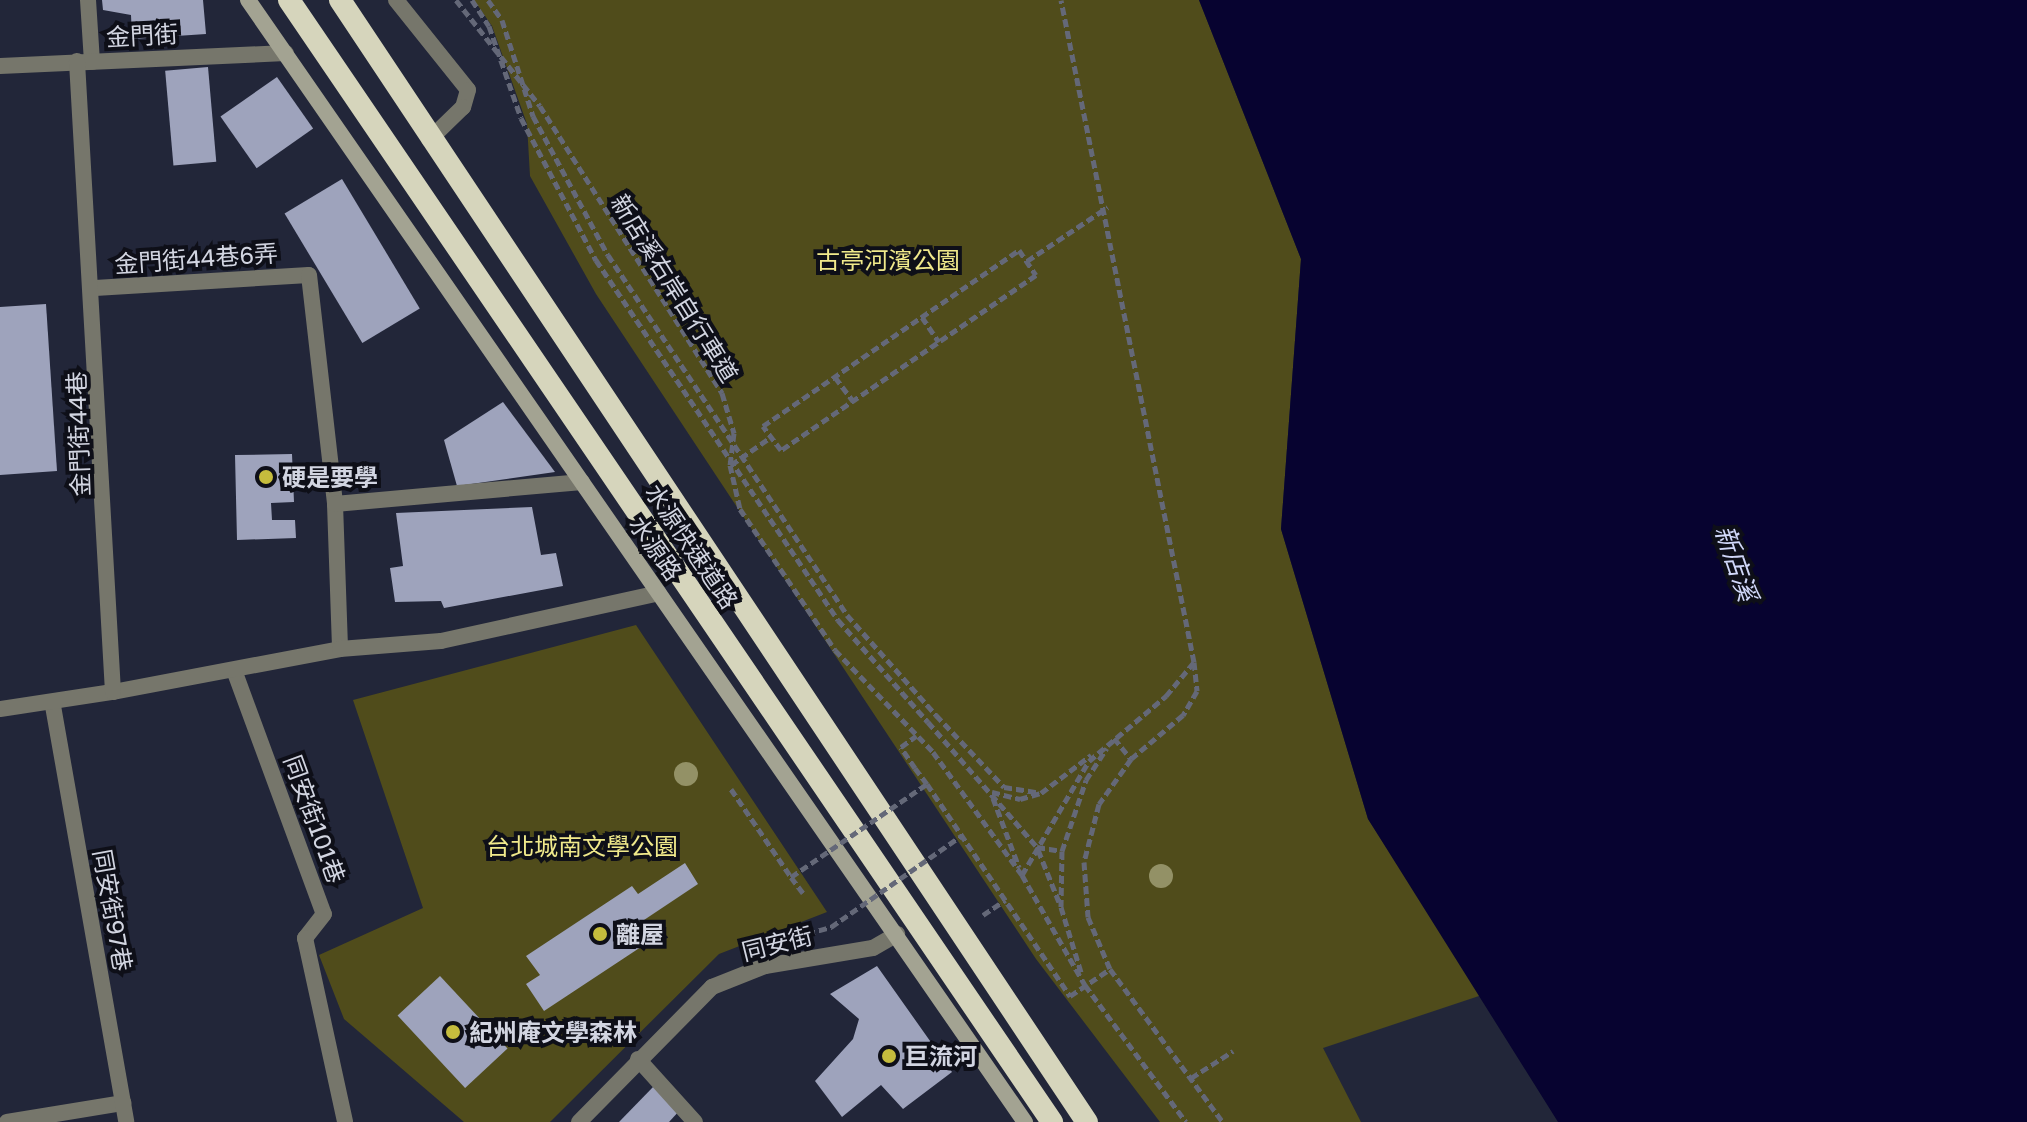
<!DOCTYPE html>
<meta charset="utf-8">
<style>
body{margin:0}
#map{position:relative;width:2027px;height:1122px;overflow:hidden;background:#222639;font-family:"Golos Text","Noto Sans TC",sans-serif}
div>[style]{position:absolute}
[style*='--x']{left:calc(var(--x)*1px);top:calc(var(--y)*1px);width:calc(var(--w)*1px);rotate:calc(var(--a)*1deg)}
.green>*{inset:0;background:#504c1b}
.water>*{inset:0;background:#070330}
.building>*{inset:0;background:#9ea3bc;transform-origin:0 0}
.path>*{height:5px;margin-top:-2.5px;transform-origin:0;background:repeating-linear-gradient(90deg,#646878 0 8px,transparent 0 12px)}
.service>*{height:16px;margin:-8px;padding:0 8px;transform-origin:8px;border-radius:8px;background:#76766b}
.minor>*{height:16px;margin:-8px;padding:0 8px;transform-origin:8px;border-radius:8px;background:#76766b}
.secondary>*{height:16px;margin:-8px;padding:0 8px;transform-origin:8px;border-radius:8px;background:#a3a392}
.trunk>*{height:22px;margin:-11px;padding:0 11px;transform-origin:11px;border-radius:11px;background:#d6d5bc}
.path-bridge>*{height:5px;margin-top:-2.5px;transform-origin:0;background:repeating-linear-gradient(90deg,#646878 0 8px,transparent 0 12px)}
.trees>*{width:24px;height:24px;margin:-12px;border-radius:50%;background:#939166}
.dots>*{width:22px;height:22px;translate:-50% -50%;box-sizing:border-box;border:4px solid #0e0f18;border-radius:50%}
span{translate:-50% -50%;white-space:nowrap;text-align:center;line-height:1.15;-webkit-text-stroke:8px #0e0f18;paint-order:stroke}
.street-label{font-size:24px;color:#d2d5e1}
.park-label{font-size:24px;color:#f0e98b}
.poi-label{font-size:24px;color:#d2d5e1;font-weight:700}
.left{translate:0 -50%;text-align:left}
.water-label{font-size:26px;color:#d1d8f9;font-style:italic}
</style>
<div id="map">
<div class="green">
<i style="clip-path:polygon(474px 0,1199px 0,1301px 259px,1281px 529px,1368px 819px,1482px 995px,1323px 1048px,1361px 1122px,1160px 1122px,1036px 959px,596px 294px,530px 176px,527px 124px,492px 26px)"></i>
<i style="clip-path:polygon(636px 625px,827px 912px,719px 954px,550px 1122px,464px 1122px,344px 1019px,319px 955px,423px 908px,353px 700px)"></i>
</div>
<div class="water">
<i style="clip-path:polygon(1199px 0,2027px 0,2027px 1122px,1558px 1122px,1368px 819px,1281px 529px,1301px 259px)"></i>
</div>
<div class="building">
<i style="clip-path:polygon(102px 0,203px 0,206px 34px,132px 39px,131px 15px,103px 10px)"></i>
<i style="left:208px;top:67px;width:95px;height:43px;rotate:85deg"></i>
<i style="left:277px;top:77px;width:63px;height:69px;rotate:55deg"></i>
<i style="left:342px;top:179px;width:151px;height:67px;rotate:59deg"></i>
<i style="clip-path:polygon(46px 304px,57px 471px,0 475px,0 307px)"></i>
<i style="clip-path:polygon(503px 402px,555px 472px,457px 486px,444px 440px)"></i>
<i style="clip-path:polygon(292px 454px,294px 502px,271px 503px,272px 520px,295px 520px,296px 538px,237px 540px,235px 455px)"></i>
<i style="clip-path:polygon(532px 507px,541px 555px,556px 553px,563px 586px,444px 608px,441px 601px,395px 602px,390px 568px,403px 566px,396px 513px)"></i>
<i style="clip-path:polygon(685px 863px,698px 884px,635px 926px,647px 943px,544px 1011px,526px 984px,540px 975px,526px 956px,632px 886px,638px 894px)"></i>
<i style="clip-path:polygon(877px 966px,952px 1072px,903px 1109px,881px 1085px,842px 1117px,815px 1081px,853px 1039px,859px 1019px,830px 994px)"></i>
<i style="left:440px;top:976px;width:99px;height:58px;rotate:47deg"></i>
<i style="clip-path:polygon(654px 1086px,680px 1110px,669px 1122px,619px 1122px)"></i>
</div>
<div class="path">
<i style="--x:456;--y:0;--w:135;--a:51.6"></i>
<i style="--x:540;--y:106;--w:340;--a:57.6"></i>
<i style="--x:722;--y:393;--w:42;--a:73.3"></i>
<i style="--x:734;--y:433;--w:32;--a:97"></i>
<i style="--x:730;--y:465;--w:45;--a:77.2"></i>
<i style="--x:740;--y:509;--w:170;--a:56"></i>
<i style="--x:835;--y:650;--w:141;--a:46.1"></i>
<i style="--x:933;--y:752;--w:152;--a:54.1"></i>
<i style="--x:1022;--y:875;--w:127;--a:60.2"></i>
<i style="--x:1085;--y:985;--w:170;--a:53.6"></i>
<i style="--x:1019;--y:250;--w:30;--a:56"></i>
<i style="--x:1036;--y:275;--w:309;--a:145.5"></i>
<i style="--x:781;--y:450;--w:30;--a:-127"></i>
<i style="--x:763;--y:426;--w:311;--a:-34.5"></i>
<i style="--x:1027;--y:261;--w:97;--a:-33.7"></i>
<i style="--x:922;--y:317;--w:30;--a:56"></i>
<i style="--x:835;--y:377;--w:30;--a:53"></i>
<i style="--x:731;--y:465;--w:49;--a:-35"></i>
<i style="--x:1194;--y:662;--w:29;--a:84"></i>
<i style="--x:1197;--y:691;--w:28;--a:120"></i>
<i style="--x:1183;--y:715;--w:68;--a:139.8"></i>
<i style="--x:1131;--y:759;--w:55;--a:125.4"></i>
<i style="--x:1099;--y:804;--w:60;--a:104.5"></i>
<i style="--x:1084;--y:862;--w:55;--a:85.8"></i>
<i style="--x:1088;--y:917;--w:56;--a:67.1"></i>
<i style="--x:1110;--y:969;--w:190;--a:53.6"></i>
<i style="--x:936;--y:715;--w:99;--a:46.6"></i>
<i style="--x:1004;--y:787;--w:36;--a:9"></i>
<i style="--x:928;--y:722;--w:166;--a:48.9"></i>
<i style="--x:1114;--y:738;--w:27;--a:51"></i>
<i style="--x:915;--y:768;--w:25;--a:-124"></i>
<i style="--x:901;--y:747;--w:19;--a:-36"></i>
<i style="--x:927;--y:784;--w:256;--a:56"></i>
<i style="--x:1070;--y:996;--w:48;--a:-34"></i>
<i style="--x:731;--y:789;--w:107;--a:55.7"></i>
<i style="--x:992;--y:792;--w:29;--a:14"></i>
<i style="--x:1020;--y:799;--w:22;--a:-16"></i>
<i style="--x:1041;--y:793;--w:63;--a:-37.2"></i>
<i style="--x:993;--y:798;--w:74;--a:69.4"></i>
<i style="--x:1022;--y:875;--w:132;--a:-59.6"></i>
<i style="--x:1089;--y:761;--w:101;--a:-40.2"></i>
<i style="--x:1166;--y:696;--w:44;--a:-50.5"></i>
<i style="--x:1194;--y:662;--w:675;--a:-101.36"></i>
<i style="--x:1059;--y:902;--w:59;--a:-111.8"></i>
<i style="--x:1037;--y:847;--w:25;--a:9"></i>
<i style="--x:983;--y:915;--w:27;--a:-34"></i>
<i style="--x:1081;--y:972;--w:68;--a:-107.1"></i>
<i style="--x:1061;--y:907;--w:56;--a:-89"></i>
<i style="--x:1062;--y:851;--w:75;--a:-71.3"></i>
<i style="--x:1086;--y:780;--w:38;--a:-57"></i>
<i style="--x:1191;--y:1078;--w:50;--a:-32.7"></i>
</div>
<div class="service">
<i style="--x:396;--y:0;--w:115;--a:51.3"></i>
<i style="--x:468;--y:90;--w:18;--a:106"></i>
<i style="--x:463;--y:107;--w:47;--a:135.9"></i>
<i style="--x:95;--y:288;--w:214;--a:-3.5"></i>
<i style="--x:309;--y:275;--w:230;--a:83.5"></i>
<i style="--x:335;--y:504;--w:145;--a:88"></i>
<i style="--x:335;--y:504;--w:248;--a:-5.1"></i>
<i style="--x:234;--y:670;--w:260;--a:69.8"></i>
<i style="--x:324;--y:914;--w:31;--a:128"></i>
<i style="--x:305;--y:938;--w:188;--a:77.7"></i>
<i style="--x:113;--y:692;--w:231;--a:-10.7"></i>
<i style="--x:340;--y:649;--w:101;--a:-4.5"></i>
<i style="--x:441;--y:641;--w:223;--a:-12.4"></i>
<i style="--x:7;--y:1122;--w:118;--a:-9.3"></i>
</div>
<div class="minor">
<i style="--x:88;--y:0;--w:62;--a:86.3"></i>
<i style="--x:0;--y:66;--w:286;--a:-2.6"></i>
<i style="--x:53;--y:706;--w:422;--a:80"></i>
<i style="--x:0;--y:709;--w:114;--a:-8.6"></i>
<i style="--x:113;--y:692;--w:632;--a:-93.27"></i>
<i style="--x:638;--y:1059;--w:85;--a:47.9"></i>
<i style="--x:579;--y:1122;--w:190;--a:-45.4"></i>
<i style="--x:712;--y:987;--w:57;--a:-21.6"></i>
<i style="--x:765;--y:966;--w:109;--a:-9.5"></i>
<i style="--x:873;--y:948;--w:28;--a:-30"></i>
</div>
<div class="secondary">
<i style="--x:248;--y:0;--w:1365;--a:55.3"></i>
</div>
<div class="trunk">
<i style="--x:289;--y:0;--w:1357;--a:55.78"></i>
<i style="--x:340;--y:0;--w:1348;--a:56.35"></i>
</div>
<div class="path-bridge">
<i style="--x:472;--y:0;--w:31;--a:57"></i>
<i style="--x:489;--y:26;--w:97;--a:70.8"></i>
<i style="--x:521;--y:118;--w:161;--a:62.2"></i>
<i style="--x:596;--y:260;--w:434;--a:56.1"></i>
<i style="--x:838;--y:620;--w:136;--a:48.6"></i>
<i style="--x:488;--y:0;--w:24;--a:55"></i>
<i style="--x:502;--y:20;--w:101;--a:72.1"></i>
<i style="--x:533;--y:116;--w:158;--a:61.7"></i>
<i style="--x:608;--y:255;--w:432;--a:56.4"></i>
<i style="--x:847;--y:615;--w:134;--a:48.3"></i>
<i style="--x:803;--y:893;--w:20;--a:-127"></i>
<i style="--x:791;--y:877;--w:165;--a:-34.4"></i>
<i style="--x:927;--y:784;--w:20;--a:-127"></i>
<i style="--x:761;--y:946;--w:73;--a:-15.2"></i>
<i style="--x:831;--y:927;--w:159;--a:-35"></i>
</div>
<div class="trees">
<i style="left:686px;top:774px"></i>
<i style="left:1161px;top:876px"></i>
</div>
<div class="dots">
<i style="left:266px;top:477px;background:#c5bc3d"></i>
<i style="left:600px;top:934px;background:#c5bc3d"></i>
<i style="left:453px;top:1032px;background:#c5bc3d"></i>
<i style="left:889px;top:1056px;background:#c5bc3d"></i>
</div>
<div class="street-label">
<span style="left:142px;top:35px;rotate:-3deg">金門街</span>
<span style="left:196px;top:258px;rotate:-4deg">金門街44巷6弄</span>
<span style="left:675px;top:288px;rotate:58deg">新店溪右岸自行車道</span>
<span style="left:78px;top:434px;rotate:-92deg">金門街44巷</span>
<span style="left:692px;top:546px;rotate:56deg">水源快速道路</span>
<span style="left:656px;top:548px;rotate:55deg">水源路</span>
<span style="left:315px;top:819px;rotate:70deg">同安街101巷</span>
<span style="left:113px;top:910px;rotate:80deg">同安街97巷</span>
<span style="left:777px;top:943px;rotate:-14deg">同安街</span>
</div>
<div class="park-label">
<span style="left:888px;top:260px">古亭河濱公園</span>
<span style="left:582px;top:846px">台北城南文學公園</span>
</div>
<div class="poi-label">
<span class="left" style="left:282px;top:477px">硬是要學</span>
<span class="left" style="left:616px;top:934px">離屋</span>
<span class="left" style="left:469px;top:1032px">紀州庵文學森林</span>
<span class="left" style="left:905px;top:1056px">巨流河</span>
</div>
<div class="water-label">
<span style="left:1736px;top:563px;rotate:71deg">新店溪</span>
</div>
</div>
